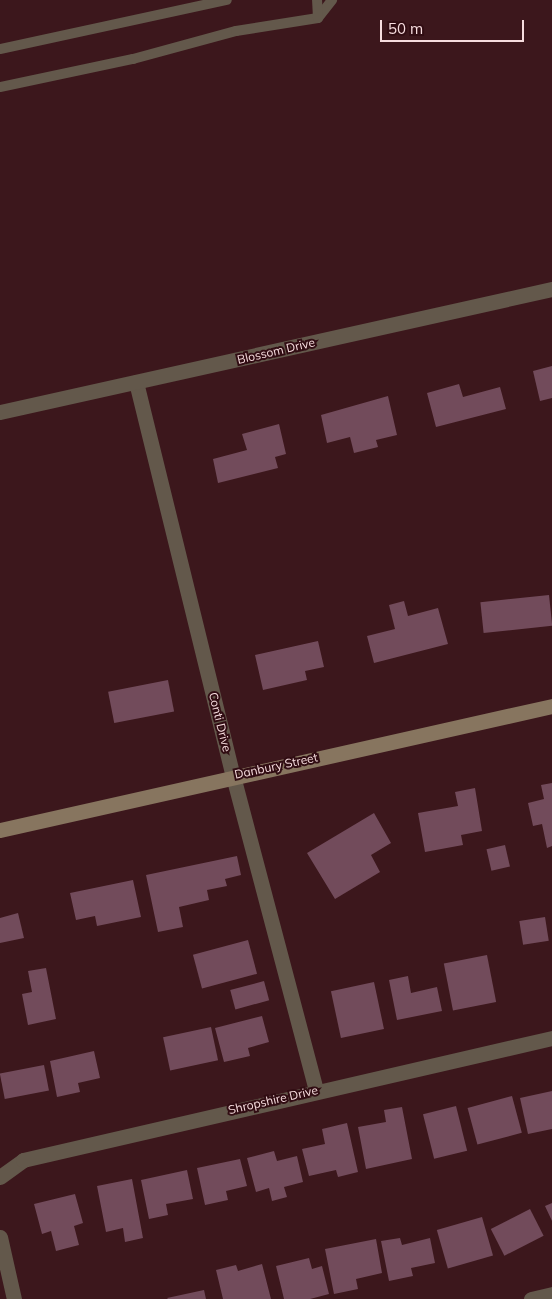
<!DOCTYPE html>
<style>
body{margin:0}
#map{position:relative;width:552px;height:1299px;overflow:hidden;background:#3c171c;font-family:Mulish,sans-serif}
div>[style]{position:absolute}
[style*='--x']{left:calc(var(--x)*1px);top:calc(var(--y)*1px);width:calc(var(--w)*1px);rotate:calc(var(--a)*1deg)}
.building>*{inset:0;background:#724b5b;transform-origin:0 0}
.lane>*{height:10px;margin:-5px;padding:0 5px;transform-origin:5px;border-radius:5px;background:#63584b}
.street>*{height:15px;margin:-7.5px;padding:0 7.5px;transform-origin:7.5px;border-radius:7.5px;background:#63584b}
.secondary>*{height:15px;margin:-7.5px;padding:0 7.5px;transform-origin:7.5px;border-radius:7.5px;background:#87755f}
span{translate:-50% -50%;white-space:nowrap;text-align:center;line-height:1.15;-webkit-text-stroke:4px #310d13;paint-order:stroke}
.street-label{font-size:12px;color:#f7dddf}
.scale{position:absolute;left:380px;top:20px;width:144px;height:22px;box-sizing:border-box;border:2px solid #f7dddf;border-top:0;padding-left:6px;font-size:15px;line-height:18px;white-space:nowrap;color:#f7dddf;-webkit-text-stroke:4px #310d13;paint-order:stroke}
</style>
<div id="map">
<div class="building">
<i style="clip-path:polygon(552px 366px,552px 398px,540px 401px,533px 371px)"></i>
<i style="clip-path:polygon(459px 384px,463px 397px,500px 387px,506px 409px,436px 427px,427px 393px)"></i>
<i style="clip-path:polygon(388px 396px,397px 435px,376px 440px,378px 447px,354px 453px,350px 437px,327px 443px,321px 415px)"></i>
<i style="clip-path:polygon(279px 424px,286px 454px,275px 457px,278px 468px,218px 483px,213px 459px,247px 450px,242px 434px)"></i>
<i style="left:549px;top:595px;width:31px;height:69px;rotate:84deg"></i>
<i style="clip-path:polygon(404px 601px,408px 616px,438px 608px,448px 644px,374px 663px,367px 636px,395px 629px,389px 605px)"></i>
<i style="clip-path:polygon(318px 641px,324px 667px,305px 671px,307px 680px,263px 690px,255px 655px)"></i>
<i style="left:168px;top:680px;width:32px;height:61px;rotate:79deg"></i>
<i style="clip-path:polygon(552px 783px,552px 846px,547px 848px,542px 824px,533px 826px,528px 803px,544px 799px,541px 785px)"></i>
<i style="clip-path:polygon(475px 788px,482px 831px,461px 835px,463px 845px,425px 852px,418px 813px,458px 806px,455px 792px)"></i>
<i style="clip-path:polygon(374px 813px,391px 843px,371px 855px,380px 872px,335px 899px,307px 853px)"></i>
<i style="left:505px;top:845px;width:22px;height:19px;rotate:77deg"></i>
<i style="clip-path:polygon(237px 856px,241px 875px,225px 879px,227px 886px,207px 890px,209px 900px,179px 907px,183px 927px,158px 932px,146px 875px)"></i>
<i style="clip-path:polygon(133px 880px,141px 917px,97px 926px,95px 916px,76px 920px,70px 893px)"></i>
<i style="clip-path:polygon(18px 913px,24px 938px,0 943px,0 918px)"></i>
<i style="left:545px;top:917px;width:24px;height:26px;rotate:81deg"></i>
<i style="left:248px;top:940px;width:35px;height:57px;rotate:75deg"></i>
<i style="left:487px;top:955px;width:48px;height:44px;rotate:79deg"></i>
<i style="clip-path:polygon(46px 968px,56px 1019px,28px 1025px,22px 994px,32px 992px,28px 971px)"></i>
<i style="clip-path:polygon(408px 976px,411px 993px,437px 987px,442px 1011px,397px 1020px,389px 980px)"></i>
<i style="left:264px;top:981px;width:20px;height:35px;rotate:75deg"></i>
<i style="left:374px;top:982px;width:48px;height:44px;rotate:78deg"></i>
<i style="clip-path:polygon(262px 1016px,269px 1042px,248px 1048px,250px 1056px,224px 1062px,215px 1028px)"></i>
<i style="left:211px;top:1027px;width:34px;height:49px;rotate:78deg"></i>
<i style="clip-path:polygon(94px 1051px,100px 1078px,78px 1083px,80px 1092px,57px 1097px,50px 1061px)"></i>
<i style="left:44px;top:1065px;width:26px;height:45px;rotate:79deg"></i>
<i style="clip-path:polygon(552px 1091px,552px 1129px,528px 1134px,520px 1098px)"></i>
<i style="left:512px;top:1096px;width:38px;height:46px;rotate:75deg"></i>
<i style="left:456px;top:1106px;width:46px;height:34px;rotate:76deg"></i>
<i style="clip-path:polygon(402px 1107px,412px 1159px,366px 1169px,358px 1127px,386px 1122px,384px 1110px)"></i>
<i style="clip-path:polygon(347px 1123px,358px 1172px,338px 1177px,336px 1170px,309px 1176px,302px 1149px,325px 1144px,322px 1129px)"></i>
<i style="clip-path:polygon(274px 1151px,277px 1161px,297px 1156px,303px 1182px,284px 1187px,287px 1197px,272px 1201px,269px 1188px,256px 1192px,247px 1158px)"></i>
<i style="clip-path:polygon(240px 1159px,247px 1186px,226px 1191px,228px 1200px,205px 1205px,197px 1168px)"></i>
<i style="clip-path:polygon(187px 1170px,193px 1199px,166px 1204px,168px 1215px,149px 1219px,141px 1180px)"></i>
<i style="clip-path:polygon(132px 1179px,143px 1238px,125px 1242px,123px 1228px,106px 1232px,97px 1186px)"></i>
<i style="clip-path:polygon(75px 1194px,83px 1223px,74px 1226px,79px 1245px,56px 1251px,51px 1231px,42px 1234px,34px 1204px)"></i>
<i style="clip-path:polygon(552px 1203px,552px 1221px,545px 1206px)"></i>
<i style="left:530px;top:1209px;width:30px;height:44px;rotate:63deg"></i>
<i style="left:482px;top:1217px;width:40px;height:47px;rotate:74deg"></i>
<i style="clip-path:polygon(400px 1238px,402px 1245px,430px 1238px,435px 1263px,411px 1268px,413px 1276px,389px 1281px,381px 1241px)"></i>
<i style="clip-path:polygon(376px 1239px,382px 1273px,356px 1279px,358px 1289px,334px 1294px,325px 1249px)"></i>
<i style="clip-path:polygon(309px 1258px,312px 1269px,322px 1266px,329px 1294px,310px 1299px,284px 1299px,276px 1266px)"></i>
<i style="clip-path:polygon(262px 1264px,271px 1299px,223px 1299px,216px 1270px,236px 1265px,238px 1271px)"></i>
<i style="clip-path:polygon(204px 1290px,206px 1299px,168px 1299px,167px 1298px)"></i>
</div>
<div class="lane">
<i style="--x:318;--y:18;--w:23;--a:-52"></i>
<i style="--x:0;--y:49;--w:232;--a:-12.2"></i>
<i style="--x:0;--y:87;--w:136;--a:-11.9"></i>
<i style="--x:133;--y:59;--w:107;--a:-15.2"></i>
<i style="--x:236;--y:31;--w:83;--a:-9"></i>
<i style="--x:318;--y:18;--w:18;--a:-93"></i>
</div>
<div class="street">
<i style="--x:136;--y:382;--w:406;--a:76.2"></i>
<i style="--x:233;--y:776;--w:325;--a:75.2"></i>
<i style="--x:0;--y:412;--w:566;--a:-12.56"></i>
<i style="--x:0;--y:1177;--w:29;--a:-36"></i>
<i style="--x:23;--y:1160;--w:543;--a:-12.99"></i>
<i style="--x:0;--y:1237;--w:64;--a:77.3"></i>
<i style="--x:531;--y:1299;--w:22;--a:-13"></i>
</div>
<div class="secondary">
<i style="--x:0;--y:830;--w:566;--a:-12.66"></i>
</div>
<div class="street-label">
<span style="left:276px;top:351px;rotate:-13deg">Blossom Drive</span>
<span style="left:220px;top:722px;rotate:76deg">Conti Drive</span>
<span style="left:276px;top:766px;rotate:-12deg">Danbury Street</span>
<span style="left:273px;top:1100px;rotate:-13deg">Shropshire Drive</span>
</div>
<div class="scale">50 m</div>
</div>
